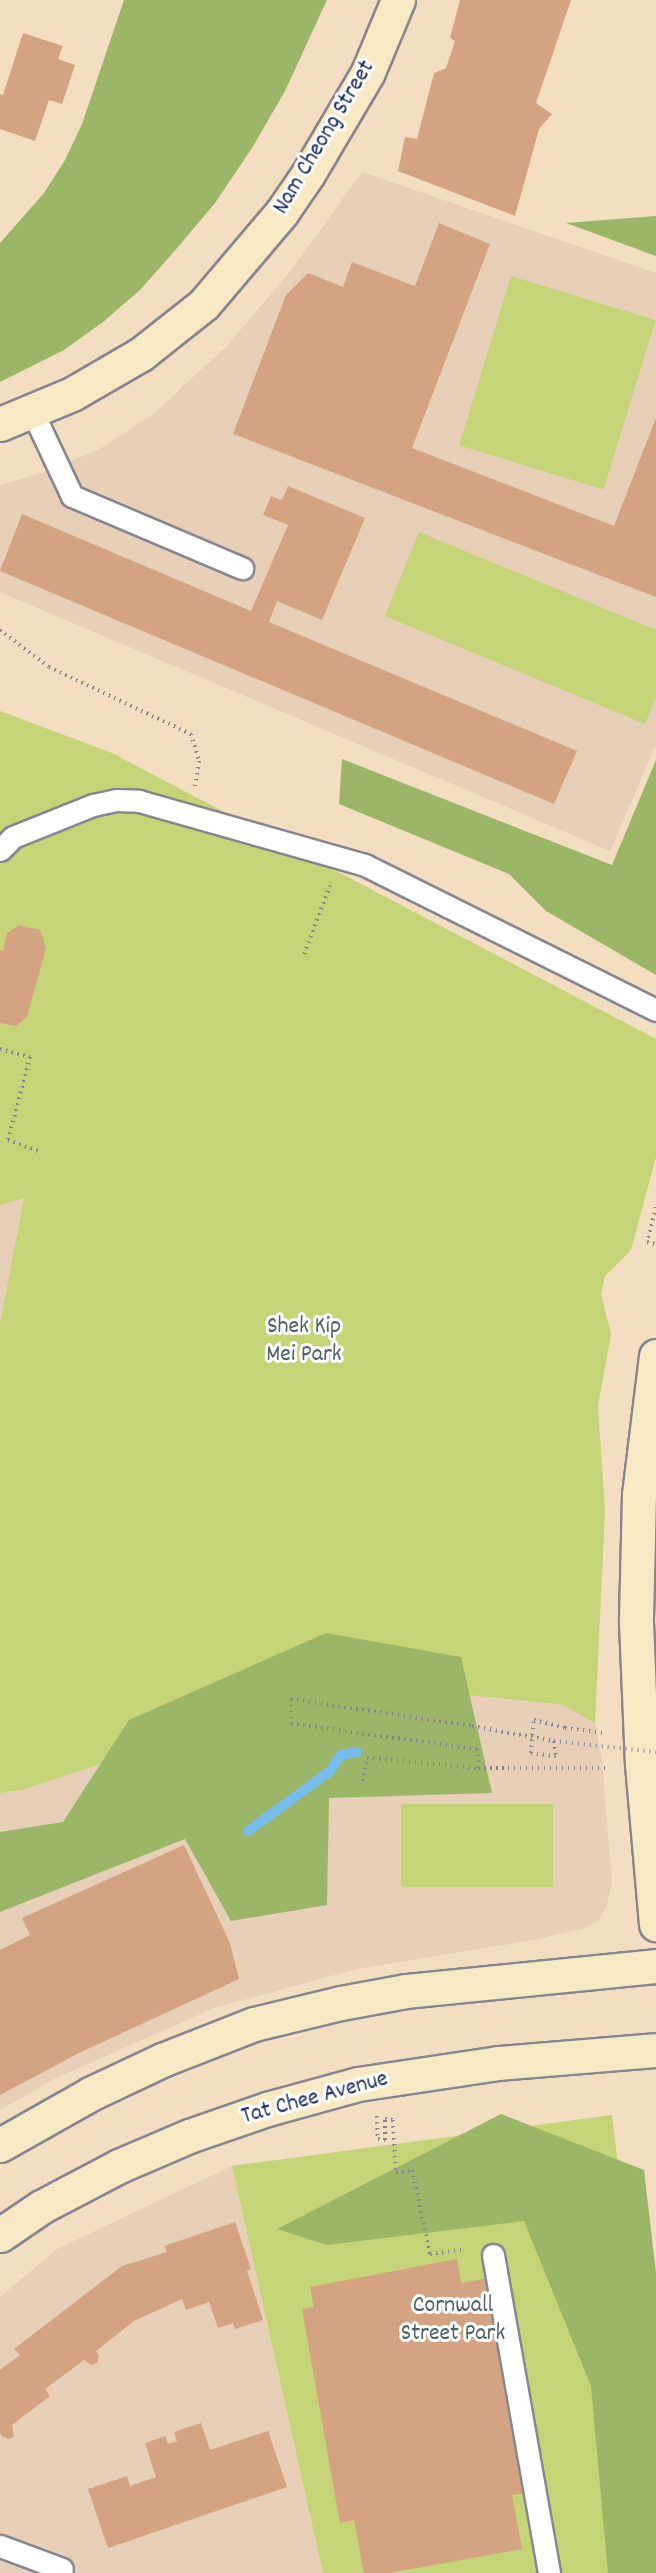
<!DOCTYPE html>
<style>
body{margin:0}
#map{position:relative;width:656px;height:2573px;overflow:hidden;background:#f3dec1;font-family:Dekko,sans-serif}
div>[style]{position:absolute}
[style*='--x']{left:calc(var(--x)*1px);top:calc(var(--y)*1px);width:calc(var(--w)*1px);rotate:calc(var(--a)*1deg)}
.built>*{inset:0;background:#e7cfb8}
.green>*{inset:0;background:#c4d476;transform-origin:0 0}
.forest>*{inset:0;background:#9bb667}
.stream>*{height:10px;margin:-5px;padding:0 5px;transform-origin:5px;border-radius:5px;background:#78bcee}
.building>*{inset:0;background:#d3a382}
.path>*{height:4px;margin-top:-2px;transform-origin:0;background:repeating-linear-gradient(90deg,#878690 0 1.5px,transparent 0 6px)}
.roads{filter:drop-shadow(2px 0 #878690) drop-shadow(-2px 0 #878690) drop-shadow(0 2px #878690) drop-shadow(0 -2px #878690)}
.lane>*{height:21px;margin:-10.5px;padding:0 10.5px;transform-origin:10.5px;border-radius:10.5px;background:#fff}
.secondary>*{height:33px;margin:-16.5px;padding:0 16.5px;transform-origin:16.5px;border-radius:16.5px;background:#f7e9c3}
.path-bridge>*{height:4px;margin-top:-2px;transform-origin:0;background:repeating-linear-gradient(90deg,#878690 0 1.5px,transparent 0 6px)}
span{translate:-50% -50%;white-space:nowrap;text-align:center;line-height:1.15;-webkit-text-stroke:6px #fff;paint-order:stroke}
.street-label{font-size:24px;color:#1b2f5e}
.park-label{font-size:24px;color:#4e6165}
</style>
<div id="map">
<div class="built">
<i style="clip-path:polygon(362px 172px,656px 273px,656px 745px,610px 851px,0 592px,0 485px,44px 472px,98px 450px,152px 415px,226px 347px,293px 268px)"></i>
<i style="clip-path:polygon(24px 1197px,3px 1317px,0 1324px,0 1205px)"></i>
<i style="clip-path:polygon(334px 1675px,564px 1705px,595px 1723px,602px 1760px,612px 1882px,607px 1904px,599px 1920px,585px 1928px,534px 1940px,357px 1969px,214px 2008px,54px 2079px,0 2110px,0 1793px,22px 1790px,279px 1705px)"></i>
<i style="clip-path:polygon(232px 2166px,323px 2573px,0 2573px,0 2297px,57px 2249px)"></i>
</div>
<div class="green">
<i style="left:511px;top:276px;width:151px;height:177px;rotate:17deg"></i>
<i style="clip-path:polygon(419px 532px,656px 630px,656px 697px,645px 724px,385px 616px)"></i>
<i style="clip-path:polygon(0 711px,112px 753px,656px 1039px,656px 1157px,631px 1250px,605px 1276px,601px 1294px,611px 1334px,598px 1406px,605px 1511px,595px 1723px,563px 1705px,451px 1693px,279px 1705px,22px 1790px,0 1793px,0 1324px,24px 1198px,0 1205px)"></i>
<i style="left:401px;top:1804px;width:152px;height:83px"></i>
<i style="clip-path:polygon(612px 2115px,656px 2483px,656px 2573px,323px 2573px,232px 2166px)"></i>
</div>
<div class="forest">
<i style="clip-path:polygon(124px 0,327px 0,285px 91px,252px 148px,215px 203px,172px 254px,140px 290px,103px 322px,64px 350px,0 382px,0 243px,44px 193px,65px 160px,82px 124px)"></i>
<i style="clip-path:polygon(656px 216px,656px 256px,566px 223px)"></i>
<i style="clip-path:polygon(342px 759px,612px 865px,656px 760px,656px 975px,546px 911px,509px 874px,339px 804px)"></i>
<i style="clip-path:polygon(326px 1633px,461px 1657px,492px 1793px,329px 1798px,327px 1905px,231px 1921px,185px 1839px,0 1912px,0 1832px,63px 1822px,129px 1720px)"></i>
<i style="clip-path:polygon(501px 2114px,644px 2170px,656px 2273px,656px 2573px,608px 2573px,591px 2386px,524px 2221px,327px 2245px,277px 2229px)"></i>
</div>
<div class="stream">
<i style="--x:248;--y:1831;--w:100;--a:-36.1"></i>
<i style="--x:329;--y:1772;--w:21;--a:-55"></i>
<i style="--x:341;--y:1755;--w:16;--a:-11"></i>
</div>
<div class="building">
<i style="clip-path:polygon(460px 0,571px 0,536px 103px,552px 114px,539px 129px,515px 216px,398px 171px,405px 137px,417px 139px,434px 73px,446px 68px,455px 41px,450px 38px)"></i>
<i style="clip-path:polygon(23px 33px,63px 46px,58px 59px,75px 65px,62px 104px,49px 100px,35px 141px,0 129px,0 94px,3px 95px)"></i>
<i style="clip-path:polygon(439px 223px,490px 244px,412px 448px,614px 526px,656px 418px,656px 597px,233px 434px,286px 295px,308px 273px,343px 287px,352px 262px,415px 286px)"></i>
<i style="clip-path:polygon(288px 486px,365px 518px,322px 620px,277px 601px,269px 622px,577px 751px,554px 804px,0 571px,22px 514px,251px 611px,288px 525px,263px 515px,271px 496px,282px 500px)"></i>
<i style="clip-path:polygon(19px 925px,40px 930px,46px 948px,27px 1017px,16px 1026px,0 1023px,0 950px,3px 951px,7px 933px)"></i>
<i style="clip-path:polygon(184px 1845px,230px 1943px,239px 1979px,79px 2053px,0 2095px,0 1950px,30px 1935px,22px 1918px)"></i>
<i style="clip-path:polygon(235px 2222px,251px 2269px,247px 2271px,263px 2320px,235px 2329px,233px 2323px,218px 2328px,209px 2302px,186px 2310px,182px 2299px,134px 2321px,96px 2351px,99px 2356px,97px 2363px,91px 2365px,84px 2360px,45px 2389px,50px 2396px,12px 2425px,14px 2437px,8px 2439px,2px 2436px,0 2433px,0 2370px,20px 2355px,14px 2349px,122px 2266px,167px 2252px,164px 2246px)"></i>
<i style="clip-path:polygon(457px 2259px,461px 2283px,494px 2277px,532px 2492px,512px 2495px,522px 2549px,388px 2573px,364px 2573px,354px 2520px,340px 2523px,302px 2309px,314px 2307px,310px 2287px)"></i>
<i style="clip-path:polygon(201px 2423px,210px 2450px,268px 2431px,287px 2487px,108px 2548px,88px 2489px,127px 2476px,130px 2486px,156px 2477px,145px 2443px,165px 2436px,168px 2444px,177px 2441px,174px 2432px)"></i>
</div>
<div class="path">
<i style="--x:0;--y:630;--w:61;--a:37.1"></i>
<i style="--x:49;--y:667;--w:157;--a:25.3"></i>
<i style="--x:191;--y:734;--w:28;--a:73"></i>
<i style="--x:199;--y:761;--w:26;--a:99"></i>
<i style="--x:304;--y:954;--w:73;--a:-69.1"></i>
<i style="--x:0;--y:1049;--w:31;--a:15"></i>
<i style="--x:30;--y:1057;--w:86;--a:104.8"></i>
<i style="--x:8;--y:1140;--w:32;--a:20"></i>
<i style="--x:656;--y:1207;--w:36;--a:104"></i>
<i style="--x:647;--y:1242;--w:9;--a:13"></i>
<i style="--x:478;--y:1768;--w:129;--a:0"></i>
<i style="--x:363;--y:1781;--w:23;--a:-80"></i>
<i style="--x:367;--y:1758;--w:111;--a:5.1"></i>
<i style="--x:478;--y:1768;--w:19;--a:-93"></i>
<i style="--x:477;--y:1749;--w:188;--a:-172.3"></i>
<i style="--x:291;--y:1724;--w:25;--a:-90"></i>
<i style="--x:291;--y:1699;--w:183;--a:8.5"></i>
<i style="--x:472;--y:1726;--w:83;--a:10.4"></i>
<i style="--x:554;--y:1741;--w:15;--a:82"></i>
<i style="--x:556;--y:1756;--w:25;--a:-173"></i>
<i style="--x:531;--y:1753;--w:33;--a:-85"></i>
<i style="--x:534;--y:1720;--w:32;--a:14"></i>
<i style="--x:565;--y:1728;--w:39;--a:7"></i>
<i style="--x:377;--y:2116;--w:23;--a:88"></i>
<i style="--x:378;--y:2139;--w:7;--a:8"></i>
<i style="--x:385;--y:2140;--w:21;--a:-90"></i>
<i style="--x:385;--y:2119;--w:8;--a:7"></i>
<i style="--x:393;--y:2120;--w:52;--a:86.7"></i>
<i style="--x:396;--y:2172;--w:16;--a:-7"></i>
<i style="--x:412;--y:2170;--w:86;--a:77.9"></i>
<i style="--x:430;--y:2254;--w:35;--a:-8"></i>
</div>
<div class="roads">
<div class="lane">
<i style="--x:32;--y:411;--w:94;--a:64.8"></i>
<i style="--x:72;--y:496;--w:185;--a:23"></i>
<i style="--x:0;--y:850;--w:18;--a:-45"></i>
<i style="--x:13;--y:837;--w:86;--a:-21.8"></i>
<i style="--x:93;--y:805;--w:24;--a:-12"></i>
<i style="--x:116;--y:800;--w:23;--a:2"></i>
<i style="--x:139;--y:801;--w:235;--a:15.8"></i>
<i style="--x:365;--y:865;--w:325;--a:26.5"></i>
<i style="--x:493;--y:2255;--w:323;--a:80"></i>
<i style="--x:0;--y:2546;--w:66;--a:20.4"></i>
</div>
<div class="secondary">
<i style="--x:0;--y:424;--w:78;--a:-22.6"></i>
<i style="--x:72;--y:394;--w:80;--a:-30.1"></i>
<i style="--x:141;--y:354;--w:80;--a:-38.4"></i>
<i style="--x:204;--y:304;--w:121;--a:-49.7"></i>
<i style="--x:282;--y:212;--w:46;--a:-55.6"></i>
<i style="--x:308;--y:174;--w:118;--a:-59.5"></i>
<i style="--x:368;--y:72;--w:78;--a:-67.4"></i>
<i style="--x:656;--y:1356;--w:140;--a:97"></i>
<i style="--x:639;--y:1495;--w:127;--a:91.4"></i>
<i style="--x:636;--y:1622;--w:142;--a:87.6"></i>
<i style="--x:642;--y:1764;--w:161;--a:85"></i>
<i style="--x:0;--y:2145;--w:103;--a:-29.5"></i>
<i style="--x:90;--y:2094;--w:80;--a:-25.3"></i>
<i style="--x:162;--y:2060;--w:99;--a:-21.4"></i>
<i style="--x:254;--y:2024;--w:89;--a:-13.6"></i>
<i style="--x:341;--y:2003;--w:66;--a:-10.5"></i>
<i style="--x:406;--y:1991;--w:251;--a:-5.7"></i>
<i style="--x:0;--y:2235;--w:50;--a:-34.3"></i>
<i style="--x:41;--y:2207;--w:88;--a:-27.7"></i>
<i style="--x:119;--y:2166;--w:76;--a:-23.2"></i>
<i style="--x:189;--y:2136;--w:83;--a:-19.1"></i>
<i style="--x:267;--y:2109;--w:94;--a:-15.4"></i>
<i style="--x:358;--y:2084;--w:142;--a:-8.5"></i>
<i style="--x:498;--y:2063;--w:159;--a:-4.7"></i>
</div>
</div>
<div class="path-bridge">
<i style="--x:554;--y:1741;--w:103;--a:6.2"></i>
</div>
<div class="street-label">
<span style="left:325px;top:138px;rotate:-59deg">Nam Cheong Street</span>
<span style="left:315px;top:2099px;rotate:-15deg">Tat Chee Avenue</span>
</div>
<div class="park-label">
<span style="left:304px;top:1342px">Shek Kip<br>Mei Park</span>
<span style="left:453px;top:2321px">Cornwall<br>Street Park</span>
</div>
</div>
